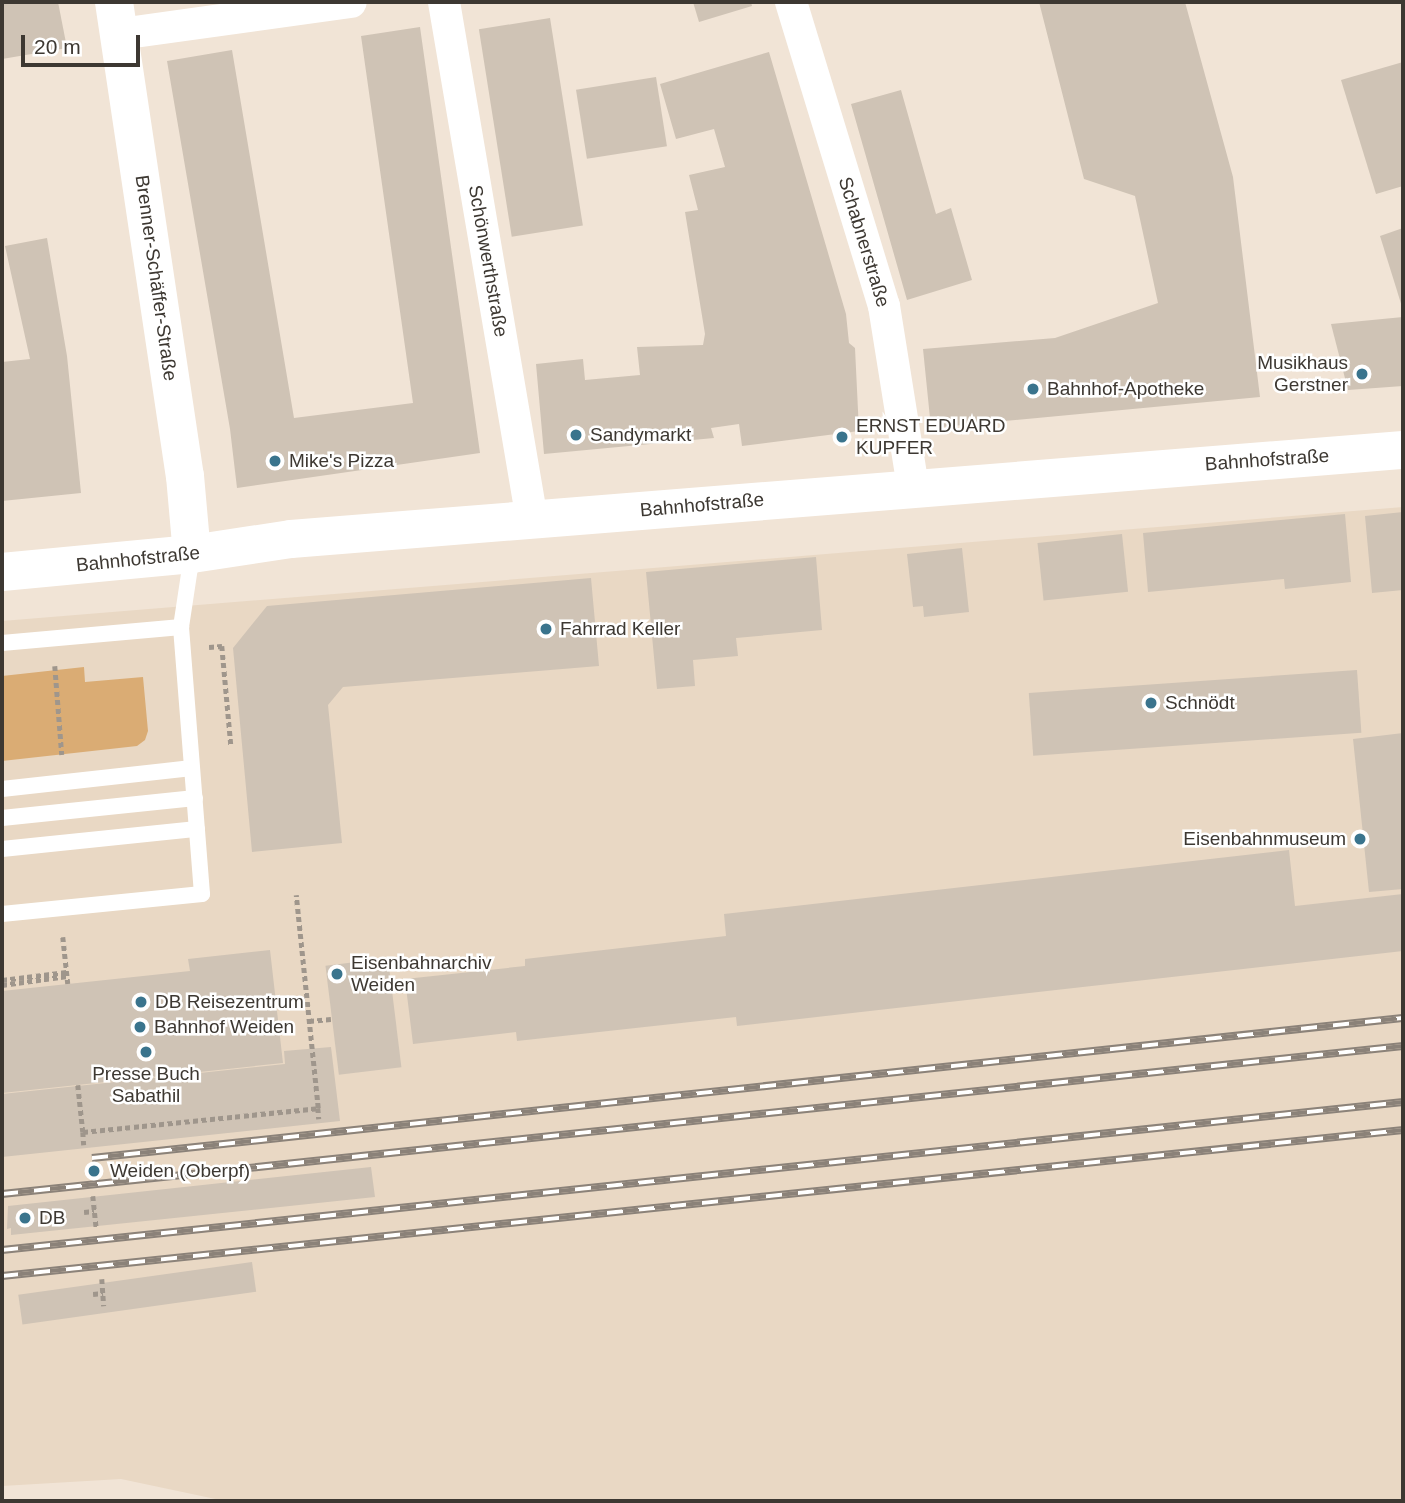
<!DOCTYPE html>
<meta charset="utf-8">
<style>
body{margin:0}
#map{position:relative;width:1405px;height:1503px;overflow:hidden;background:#f1e4d6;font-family:Arial,sans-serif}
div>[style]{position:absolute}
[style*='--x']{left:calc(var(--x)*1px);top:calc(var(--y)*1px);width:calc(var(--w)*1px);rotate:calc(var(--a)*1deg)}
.built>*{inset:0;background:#e9d8c4}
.green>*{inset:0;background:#daac74}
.building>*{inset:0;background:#cfc3b5;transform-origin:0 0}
.path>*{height:4.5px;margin-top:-2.25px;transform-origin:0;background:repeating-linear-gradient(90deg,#9f968c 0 5px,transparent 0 8.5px)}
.service>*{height:16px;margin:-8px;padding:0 8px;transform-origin:8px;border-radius:8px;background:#fff}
.minor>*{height:32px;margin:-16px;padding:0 16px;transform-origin:16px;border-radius:16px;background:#fff}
.secondary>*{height:38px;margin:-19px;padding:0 19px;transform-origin:19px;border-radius:19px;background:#fff}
.rail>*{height:8px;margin-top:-4px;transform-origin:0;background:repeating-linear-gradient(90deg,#fff 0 16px,#8b8279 0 32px);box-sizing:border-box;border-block:2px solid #8b8279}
.dots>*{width:19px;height:19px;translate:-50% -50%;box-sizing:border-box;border:4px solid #fff;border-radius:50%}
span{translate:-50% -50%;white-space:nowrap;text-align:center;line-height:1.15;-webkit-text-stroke:5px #fff;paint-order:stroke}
.street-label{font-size:19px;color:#3d3832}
.poi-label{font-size:19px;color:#3d3832}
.right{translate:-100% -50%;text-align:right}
.left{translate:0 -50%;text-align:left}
.frame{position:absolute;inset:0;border:4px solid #3d3832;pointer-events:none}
.scale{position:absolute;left:21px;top:35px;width:119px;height:32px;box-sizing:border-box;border:4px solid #3d3832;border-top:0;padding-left:9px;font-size:21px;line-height:24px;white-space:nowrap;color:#3d3832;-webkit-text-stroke:5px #fff;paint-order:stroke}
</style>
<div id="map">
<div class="built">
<i style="clip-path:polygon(1403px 507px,1403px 1501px,225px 1501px,121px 1479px,2px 1486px,2px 621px)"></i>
</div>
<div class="green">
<i style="clip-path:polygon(84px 667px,85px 682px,143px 677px,148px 731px,145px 740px,137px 746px,2px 761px,2px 676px)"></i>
</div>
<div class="building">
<i style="clip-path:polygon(2px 2px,58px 2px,67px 48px,2px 59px)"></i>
<i style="clip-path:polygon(693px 2px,751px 2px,752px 6px,699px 22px)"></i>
<i style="clip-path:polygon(1039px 2px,1185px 2px,1233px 177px,1260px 397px,931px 428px,923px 349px,1055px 338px,1158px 303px,1135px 196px,1084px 179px)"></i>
<i style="left:550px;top:18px;width:210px;height:72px;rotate:81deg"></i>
<i style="clip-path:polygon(420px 27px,480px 453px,237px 488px,230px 429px,167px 61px,232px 50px,294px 418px,413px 403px,361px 36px)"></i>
<i style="clip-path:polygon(769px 52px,846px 314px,849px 343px,855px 348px,859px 431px,742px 446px,739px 424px,711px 428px,714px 438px,544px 454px,536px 364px,583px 359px,585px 380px,640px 375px,637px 347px,703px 345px,705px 334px,685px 212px,698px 210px,689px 175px,725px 167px,714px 129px,676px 139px,660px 84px)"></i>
<i style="clip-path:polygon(1403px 62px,1403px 186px,1376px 194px,1341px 80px)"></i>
<i style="left:656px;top:77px;width:70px;height:81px;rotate:81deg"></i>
<i style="clip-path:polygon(901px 90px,936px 214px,951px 208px,972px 280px,907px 300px,851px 104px)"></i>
<i style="clip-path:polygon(1403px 228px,1403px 310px,1380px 236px)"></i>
<i style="clip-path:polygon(47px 238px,67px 356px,81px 493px,2px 501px,2px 362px,30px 359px,5px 246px)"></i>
<i style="clip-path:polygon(1403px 317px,1403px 386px,1348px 390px,1331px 324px)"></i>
<i style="clip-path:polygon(1403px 512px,1403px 590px,1372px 593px,1365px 516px)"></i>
<i style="clip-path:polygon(1345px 514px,1351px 582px,1285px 589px,1284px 579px,1148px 592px,1143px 533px)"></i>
<i style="left:1122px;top:534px;width:58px;height:85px;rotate:84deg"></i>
<i style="clip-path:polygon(962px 548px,969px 612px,924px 617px,923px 606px,913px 607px,907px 554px)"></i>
<i style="clip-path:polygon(816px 557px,822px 630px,736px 638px,738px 656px,693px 660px,695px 686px,657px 689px,646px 572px)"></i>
<i style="clip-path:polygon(591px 578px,599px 666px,343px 687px,328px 705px,342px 843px,252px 852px,233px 648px,267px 606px)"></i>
<i style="left:1357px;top:670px;width:63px;height:329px;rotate:86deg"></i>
<i style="clip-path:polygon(1403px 733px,1403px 889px,1369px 892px,1353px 739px)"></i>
<i style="clip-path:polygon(1289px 850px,1295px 906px,1403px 894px,1403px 951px,737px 1026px,736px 1017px,517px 1041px,516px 1032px,413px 1044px,405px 979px,525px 966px,525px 959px,726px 936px,724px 914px)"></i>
<i style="clip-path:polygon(270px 950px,283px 1063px,2px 1093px,2px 991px,190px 971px,188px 959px)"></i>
<i style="left:388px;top:958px;width:110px;height:63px;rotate:83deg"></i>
<i style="clip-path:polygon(331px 1047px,340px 1121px,2px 1157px,2px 1094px,285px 1064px,284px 1051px)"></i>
<i style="clip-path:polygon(371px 1167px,375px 1197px,11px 1235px,11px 1228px,7px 1229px,8px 1206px)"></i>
<i style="left:252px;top:1262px;width:30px;height:236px;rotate:82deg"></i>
</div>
<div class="path">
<i style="--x:209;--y:647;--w:13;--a:-4"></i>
<i style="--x:222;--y:646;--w:99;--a:84.8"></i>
<i style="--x:55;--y:666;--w:89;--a:85.5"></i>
<i style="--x:63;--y:937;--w:47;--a:83.9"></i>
<i style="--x:2;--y:980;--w:65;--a:-7"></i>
<i style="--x:2;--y:985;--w:66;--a:-7.9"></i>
<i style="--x:309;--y:1021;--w:22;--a:-5"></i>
<i style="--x:78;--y:1085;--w:47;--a:83.9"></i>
<i style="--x:83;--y:1132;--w:236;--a:-5.8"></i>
<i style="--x:318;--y:1108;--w:214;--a:-95.9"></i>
<i style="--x:318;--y:1108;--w:11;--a:85"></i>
<i style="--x:83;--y:1132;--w:13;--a:86"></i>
<i style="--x:93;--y:1196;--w:31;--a:84"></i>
<i style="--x:84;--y:1212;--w:10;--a:-6"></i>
<i style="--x:102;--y:1279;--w:27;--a:86"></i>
<i style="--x:93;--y:1294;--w:10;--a:-6"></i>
</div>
<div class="service">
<i style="--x:2;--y:643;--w:180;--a:-5.1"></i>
<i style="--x:2;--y:789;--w:191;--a:-6.3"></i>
<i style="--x:2;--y:818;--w:194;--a:-5.9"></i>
<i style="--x:2;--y:849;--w:196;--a:-5.9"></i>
<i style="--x:2;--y:914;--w:201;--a:-5.7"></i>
<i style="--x:202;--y:894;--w:268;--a:-94.5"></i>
<i style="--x:181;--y:627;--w:74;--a:-81.4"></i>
</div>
<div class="minor">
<i style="--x:444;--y:2;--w:525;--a:80.36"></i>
<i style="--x:791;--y:2;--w:318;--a:73"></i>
<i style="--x:884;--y:306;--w:183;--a:80.9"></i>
<i style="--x:120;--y:34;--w:233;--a:-7.9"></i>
</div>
<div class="secondary">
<i style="--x:114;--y:2;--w:479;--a:81.5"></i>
<i style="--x:185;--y:476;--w:78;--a:84.9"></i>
<i style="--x:2;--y:572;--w:191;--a:-5.4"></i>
<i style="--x:192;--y:554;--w:100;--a:-8.6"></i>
<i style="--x:291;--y:539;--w:1116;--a:-4.58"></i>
</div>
<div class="rail">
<i style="--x:92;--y:1158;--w:1318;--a:-6.1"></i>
<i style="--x:2;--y:1194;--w:1409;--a:-6.03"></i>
<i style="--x:2;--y:1250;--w:1409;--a:-6.03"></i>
<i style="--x:2;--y:1276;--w:1409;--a:-5.95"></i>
</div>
<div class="dots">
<i style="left:1362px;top:374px;background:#3a748d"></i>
<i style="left:1033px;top:389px;background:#3a748d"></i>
<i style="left:576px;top:435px;background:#3a748d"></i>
<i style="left:842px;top:437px;background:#3a748d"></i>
<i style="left:275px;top:461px;background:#3a748d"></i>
<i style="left:546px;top:629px;background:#3a748d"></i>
<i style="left:1151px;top:703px;background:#3a748d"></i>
<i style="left:1360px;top:839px;background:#3a748d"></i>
<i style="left:337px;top:974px;background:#3a748d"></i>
<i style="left:141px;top:1002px;background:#3a748d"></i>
<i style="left:140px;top:1027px;background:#3a748d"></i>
<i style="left:146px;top:1052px;background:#3a748d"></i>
<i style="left:94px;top:1171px;background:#3a748d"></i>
<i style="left:25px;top:1218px;background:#3a748d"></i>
</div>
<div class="street-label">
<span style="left:864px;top:242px;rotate:73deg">Schabnerstraße</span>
<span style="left:488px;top:261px;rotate:80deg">Schönwerthstraße</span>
<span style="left:156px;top:278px;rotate:82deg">Brenner-Schäffer-Straße</span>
<span style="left:1267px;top:460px;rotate:-4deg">Bahnhofstraße</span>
<span style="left:702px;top:505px;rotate:-5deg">Bahnhofstraße</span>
<span style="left:138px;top:559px;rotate:-6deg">Bahnhofstraße</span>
</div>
<div class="poi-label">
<span class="right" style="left:1348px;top:374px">Musikhaus<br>Gerstner</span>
<span class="left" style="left:1047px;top:389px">Bahnhof-Apotheke</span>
<span class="left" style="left:856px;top:437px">ERNST EDUARD<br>KUPFER</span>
<span class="left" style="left:590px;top:435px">Sandymarkt</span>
<span class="left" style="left:289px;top:461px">Mike's Pizza</span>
<span class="left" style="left:560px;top:629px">Fahrrad Keller</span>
<span class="left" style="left:1165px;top:703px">Schnödt</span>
<span class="right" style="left:1346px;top:839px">Eisenbahnmuseum</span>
<span class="left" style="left:351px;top:974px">Eisenbahnarchiv<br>Weiden</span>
<span class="left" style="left:155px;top:1002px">DB Reisezentrum</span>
<span class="left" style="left:154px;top:1027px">Bahnhof Weiden</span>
<span style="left:146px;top:1085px">Presse Buch<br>Sabathil</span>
<span class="left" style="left:110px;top:1171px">Weiden (Oberpf)</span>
<span class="left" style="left:39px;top:1218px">DB</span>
</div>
<div class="frame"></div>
<div class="scale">20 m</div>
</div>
